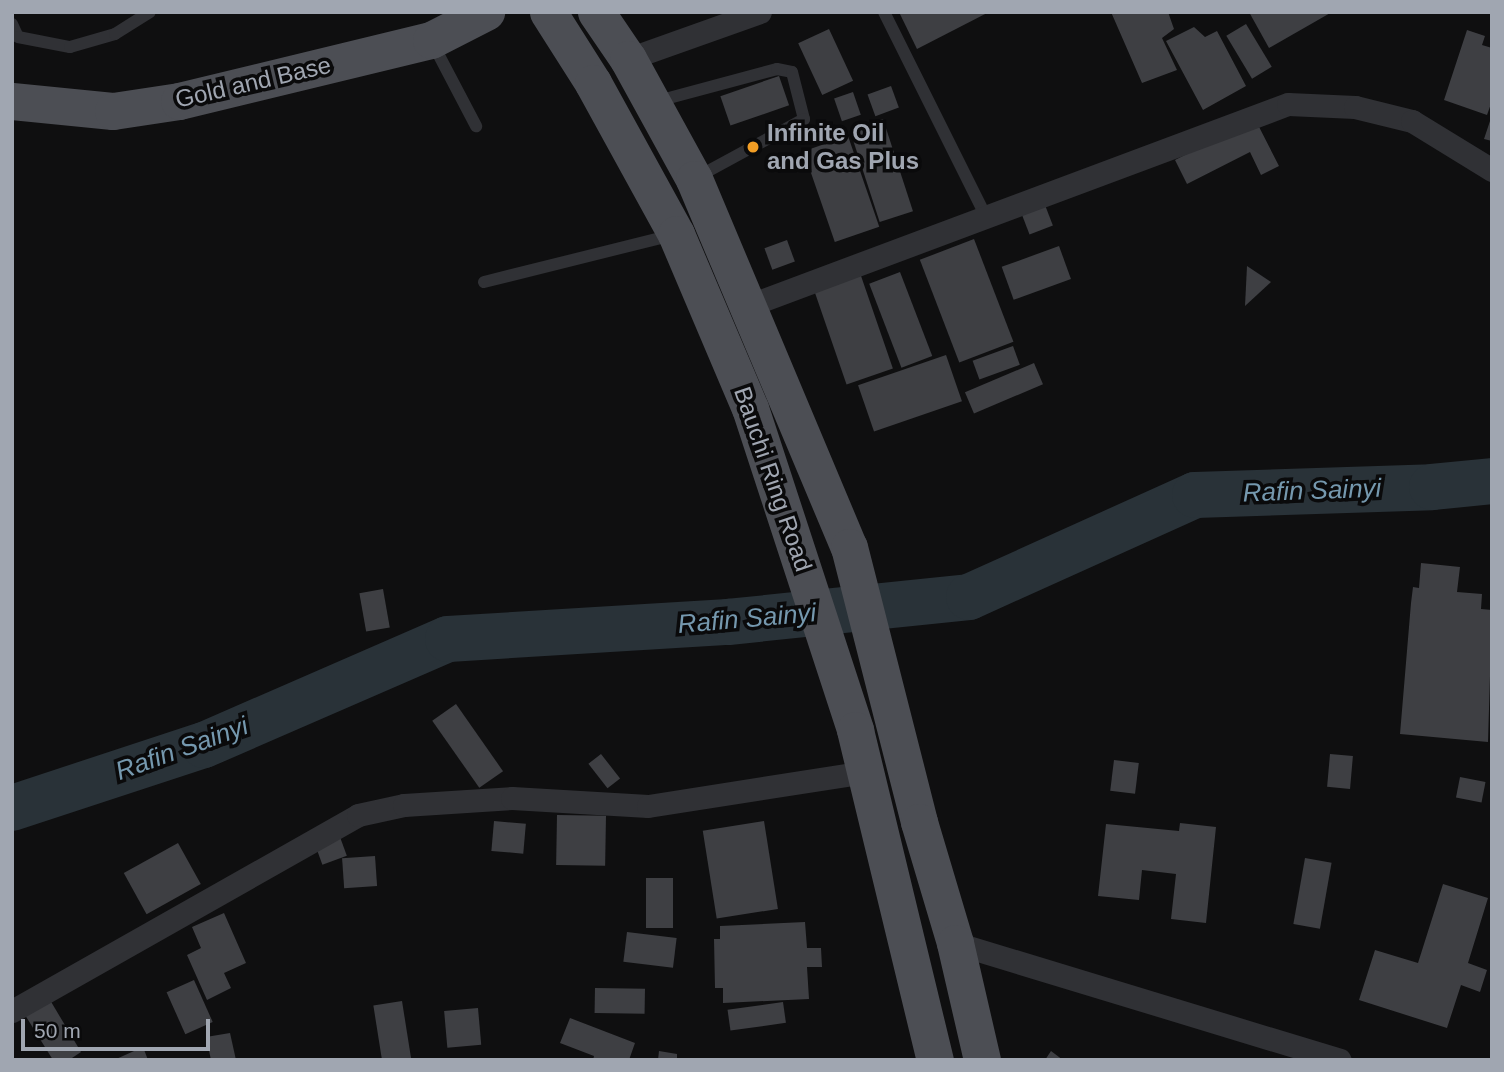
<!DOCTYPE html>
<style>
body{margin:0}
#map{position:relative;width:1504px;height:1072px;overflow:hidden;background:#0f0f10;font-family:Arial,sans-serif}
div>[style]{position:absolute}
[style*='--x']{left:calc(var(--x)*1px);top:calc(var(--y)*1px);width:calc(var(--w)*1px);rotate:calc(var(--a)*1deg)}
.river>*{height:46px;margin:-23px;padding:0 23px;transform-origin:23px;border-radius:23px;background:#293238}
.building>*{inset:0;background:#3e3f43;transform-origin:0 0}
.lane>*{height:12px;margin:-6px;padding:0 6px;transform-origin:6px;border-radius:6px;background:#303135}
.street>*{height:23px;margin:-11.5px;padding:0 11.5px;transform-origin:11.5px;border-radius:11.5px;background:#303135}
.primary>*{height:37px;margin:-18.5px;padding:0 18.5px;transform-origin:18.5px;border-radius:18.5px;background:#4c4e54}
.dots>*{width:19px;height:19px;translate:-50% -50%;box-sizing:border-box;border:4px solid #0a0a0b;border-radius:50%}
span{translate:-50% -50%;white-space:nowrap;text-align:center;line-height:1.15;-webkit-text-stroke:7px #0a0a0b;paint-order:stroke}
.street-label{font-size:24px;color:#a0a6b1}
.poi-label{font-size:24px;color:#a0a6b1;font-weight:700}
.left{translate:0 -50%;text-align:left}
.water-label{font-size:26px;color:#7598ae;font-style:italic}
.frame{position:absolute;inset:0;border:14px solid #a0a6b1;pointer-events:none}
.scale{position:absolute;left:21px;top:1019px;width:189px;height:32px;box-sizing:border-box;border:4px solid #a0a6b1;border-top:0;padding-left:9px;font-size:21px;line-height:24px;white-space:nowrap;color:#a0a6b1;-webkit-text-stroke:5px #0a0a0b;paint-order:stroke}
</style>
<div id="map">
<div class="river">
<i style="--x:12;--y:808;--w:202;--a:-18.2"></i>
<i style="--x:204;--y:745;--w:266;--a:-23.5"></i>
<i style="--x:448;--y:639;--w:281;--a:-3.5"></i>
<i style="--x:728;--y:622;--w:242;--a:-5.9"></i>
<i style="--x:969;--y:597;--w:248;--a:-24.3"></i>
<i style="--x:1195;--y:495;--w:237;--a:-1.9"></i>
<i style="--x:1432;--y:487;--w:60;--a:-5.7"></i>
</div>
<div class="building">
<i style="clip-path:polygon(899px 12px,989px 12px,917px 49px)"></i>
<i style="clip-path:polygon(1111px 12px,1168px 12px,1174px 29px,1162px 38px,1177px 70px,1142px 83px)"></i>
<i style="clip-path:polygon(1249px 12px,1332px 12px,1269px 48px)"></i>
<i style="left:1246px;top:24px;width:50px;height:23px;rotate:59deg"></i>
<i style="clip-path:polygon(1194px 27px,1205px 37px,1217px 31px,1246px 86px,1203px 110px,1166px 41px)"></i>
<i style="left:829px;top:29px;width:57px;height:34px;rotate:65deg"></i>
<i style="clip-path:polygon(1467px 30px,1485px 36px,1482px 45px,1492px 48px,1492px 101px,1487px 115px,1444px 100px)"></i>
<i style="left:779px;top:76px;width:31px;height:62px;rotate:71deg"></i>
<i style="left:891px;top:86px;width:23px;height:25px;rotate:70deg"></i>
<i style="left:853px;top:92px;width:24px;height:20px;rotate:71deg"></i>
<i style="clip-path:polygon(1491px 118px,1492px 118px,1492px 141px,1484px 139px)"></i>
<i style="left:883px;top:119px;width:97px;height:35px;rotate:72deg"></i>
<i style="clip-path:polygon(1255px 119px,1279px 166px,1261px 175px,1250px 152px,1187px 184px,1175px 160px)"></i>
<i style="left:848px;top:136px;width:96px;height:47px;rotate:71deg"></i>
<i style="left:1045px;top:205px;width:22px;height:25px;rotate:69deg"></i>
<i style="left:974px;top:239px;width:110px;height:58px;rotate:69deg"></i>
<i style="left:787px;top:240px;width:23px;height:24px;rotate:70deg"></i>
<i style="left:1059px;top:246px;width:35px;height:61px;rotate:70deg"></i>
<i style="clip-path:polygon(1247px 266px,1271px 282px,1245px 306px)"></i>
<i style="left:900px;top:272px;width:90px;height:33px;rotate:69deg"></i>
<i style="left:860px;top:273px;width:101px;height:49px;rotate:71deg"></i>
<i style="left:1013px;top:346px;width:20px;height:43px;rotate:70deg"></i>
<i style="left:946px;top:355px;width:49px;height:93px;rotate:71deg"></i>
<i style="left:1034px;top:363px;width:23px;height:75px;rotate:67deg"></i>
<i style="clip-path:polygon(1421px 563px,1460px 567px,1457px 592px,1482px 594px,1481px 609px,1492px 610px,1488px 742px,1400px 734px,1411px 603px,1413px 587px,1419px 588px)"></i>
<i style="left:383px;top:589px;width:39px;height:24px;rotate:80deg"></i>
<i style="left:456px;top:704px;width:82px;height:29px;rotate:55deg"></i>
<i style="left:601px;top:754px;width:31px;height:16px;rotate:52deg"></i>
<i style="left:1330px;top:754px;width:23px;height:33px;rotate:5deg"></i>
<i style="left:1114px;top:760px;width:25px;height:31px;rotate:7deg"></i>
<i style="left:1460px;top:777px;width:26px;height:21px;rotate:11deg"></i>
<i style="left:557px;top:815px;width:49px;height:50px;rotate:1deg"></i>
<i style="left:494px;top:821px;width:32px;height:30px;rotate:5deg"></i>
<i style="left:764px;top:821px;width:89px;height:62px;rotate:81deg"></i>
<i style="clip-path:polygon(1180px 823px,1216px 827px,1206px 923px,1171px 919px,1176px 874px,1142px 870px,1139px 900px,1098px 896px,1106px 824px,1179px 831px)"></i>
<i style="left:340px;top:837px;width:20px;height:26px;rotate:70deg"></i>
<i style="left:178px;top:843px;width:47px;height:62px;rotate:61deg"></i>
<i style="left:375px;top:856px;width:30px;height:33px;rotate:86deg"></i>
<i style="left:1305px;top:858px;width:27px;height:67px;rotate:10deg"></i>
<i style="left:646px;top:878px;width:27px;height:50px"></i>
<i style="clip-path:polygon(1443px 884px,1488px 898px,1468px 963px,1487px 970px,1480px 992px,1461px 985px,1447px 1028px,1359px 1000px,1375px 950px,1418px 963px)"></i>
<i style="clip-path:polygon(224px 913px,246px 963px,224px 973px,231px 988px,207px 1000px,187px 955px,201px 948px,192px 927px)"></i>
<i style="clip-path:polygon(805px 922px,807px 948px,821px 948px,822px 967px,807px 967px,809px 999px,723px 1003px,723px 988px,715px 988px,714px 939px,720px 939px,720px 926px)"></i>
<i style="left:627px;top:932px;width:50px;height:30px;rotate:7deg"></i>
<i style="left:194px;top:980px;width:46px;height:30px;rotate:66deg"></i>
<i style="left:595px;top:988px;width:50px;height:25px;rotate:1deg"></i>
<i style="clip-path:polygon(50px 1000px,81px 1052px,69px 1060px,53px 1060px,25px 1015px)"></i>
<i style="left:402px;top:1001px;width:60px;height:29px;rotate:81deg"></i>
<i style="left:783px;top:1002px;width:21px;height:56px;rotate:82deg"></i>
<i style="left:478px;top:1008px;width:37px;height:34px;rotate:85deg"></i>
<i style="clip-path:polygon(570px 1018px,635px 1043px,629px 1060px,593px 1060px,594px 1056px,560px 1043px)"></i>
<i style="clip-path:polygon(230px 1033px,236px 1060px,211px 1060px,206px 1037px)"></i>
<i style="clip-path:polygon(143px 1047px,148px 1060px,114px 1060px)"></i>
<i style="clip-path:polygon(659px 1051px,677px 1054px,677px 1060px,658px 1060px)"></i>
<i style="clip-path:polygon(1051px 1051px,1063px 1060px,1045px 1060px)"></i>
</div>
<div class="lane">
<i style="--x:884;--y:12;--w:231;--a:63.5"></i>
<i style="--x:12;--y:24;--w:14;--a:65"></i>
<i style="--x:18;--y:37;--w:53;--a:10.9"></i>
<i style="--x:70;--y:47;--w:47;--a:-16.1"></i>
<i style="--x:115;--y:34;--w:41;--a:-32.2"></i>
<i style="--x:433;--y:44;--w:93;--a:62.3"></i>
<i style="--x:654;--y:102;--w:127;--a:-15"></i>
<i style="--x:777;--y:69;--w:15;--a:11"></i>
<i style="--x:792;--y:72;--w:49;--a:75.7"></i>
<i style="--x:804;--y:119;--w:122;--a:151.5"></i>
<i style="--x:484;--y:282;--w:194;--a:-14"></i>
</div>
<div class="street">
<i style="--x:628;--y:59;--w:140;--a:-19.6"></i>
<i style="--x:750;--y:305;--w:574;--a:-20.49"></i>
<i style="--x:1288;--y:104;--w:67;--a:2.6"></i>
<i style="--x:1355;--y:107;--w:59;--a:13.8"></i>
<i style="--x:1412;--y:121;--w:94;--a:31.5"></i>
<i style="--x:955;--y:943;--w:402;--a:16.9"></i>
<i style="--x:12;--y:1011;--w:398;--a:-29.5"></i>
<i style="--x:358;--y:815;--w:47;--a:-12.3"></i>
<i style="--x:404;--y:805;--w:108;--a:-3.7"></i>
<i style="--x:512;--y:798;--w:136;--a:3.4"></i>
<i style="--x:648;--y:806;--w:221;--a:-8.9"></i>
</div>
<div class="primary">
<i style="--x:548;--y:12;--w:84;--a:57.6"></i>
<i style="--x:593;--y:83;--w:172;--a:61.2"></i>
<i style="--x:676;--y:234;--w:189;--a:67"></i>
<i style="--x:750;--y:408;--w:339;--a:71.9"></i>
<i style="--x:855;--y:730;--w:340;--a:76.4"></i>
<i style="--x:596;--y:12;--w:57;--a:55.8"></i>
<i style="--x:628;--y:59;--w:137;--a:61.2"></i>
<i style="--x:694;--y:179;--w:399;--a:67.2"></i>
<i style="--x:849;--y:547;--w:284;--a:75.7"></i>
<i style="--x:919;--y:822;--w:126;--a:73.4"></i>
<i style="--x:955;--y:943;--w:120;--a:77"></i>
<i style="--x:12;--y:101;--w:101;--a:5.7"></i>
<i style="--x:113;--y:111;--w:67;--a:-8.6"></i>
<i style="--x:179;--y:101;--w:259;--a:-13.6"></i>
<i style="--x:431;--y:40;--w:62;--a:-27"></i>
</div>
<div class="dots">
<i style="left:753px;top:147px;background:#f29e25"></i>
</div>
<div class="street-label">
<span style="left:253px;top:82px;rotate:-13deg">Gold and Base</span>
<span style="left:773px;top:479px;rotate:71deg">Bauchi Ring Road</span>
</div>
<div class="poi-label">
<span class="left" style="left:767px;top:147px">Infinite Oil<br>and Gas Plus</span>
</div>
<div class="water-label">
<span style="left:1312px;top:491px;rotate:-2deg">Rafin Sainyi</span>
<span style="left:747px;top:619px;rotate:-5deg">Rafin Sainyi</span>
<span style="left:182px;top:749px;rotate:-20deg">Rafin Sainyi</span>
</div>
<div class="frame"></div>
<div class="scale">50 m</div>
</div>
